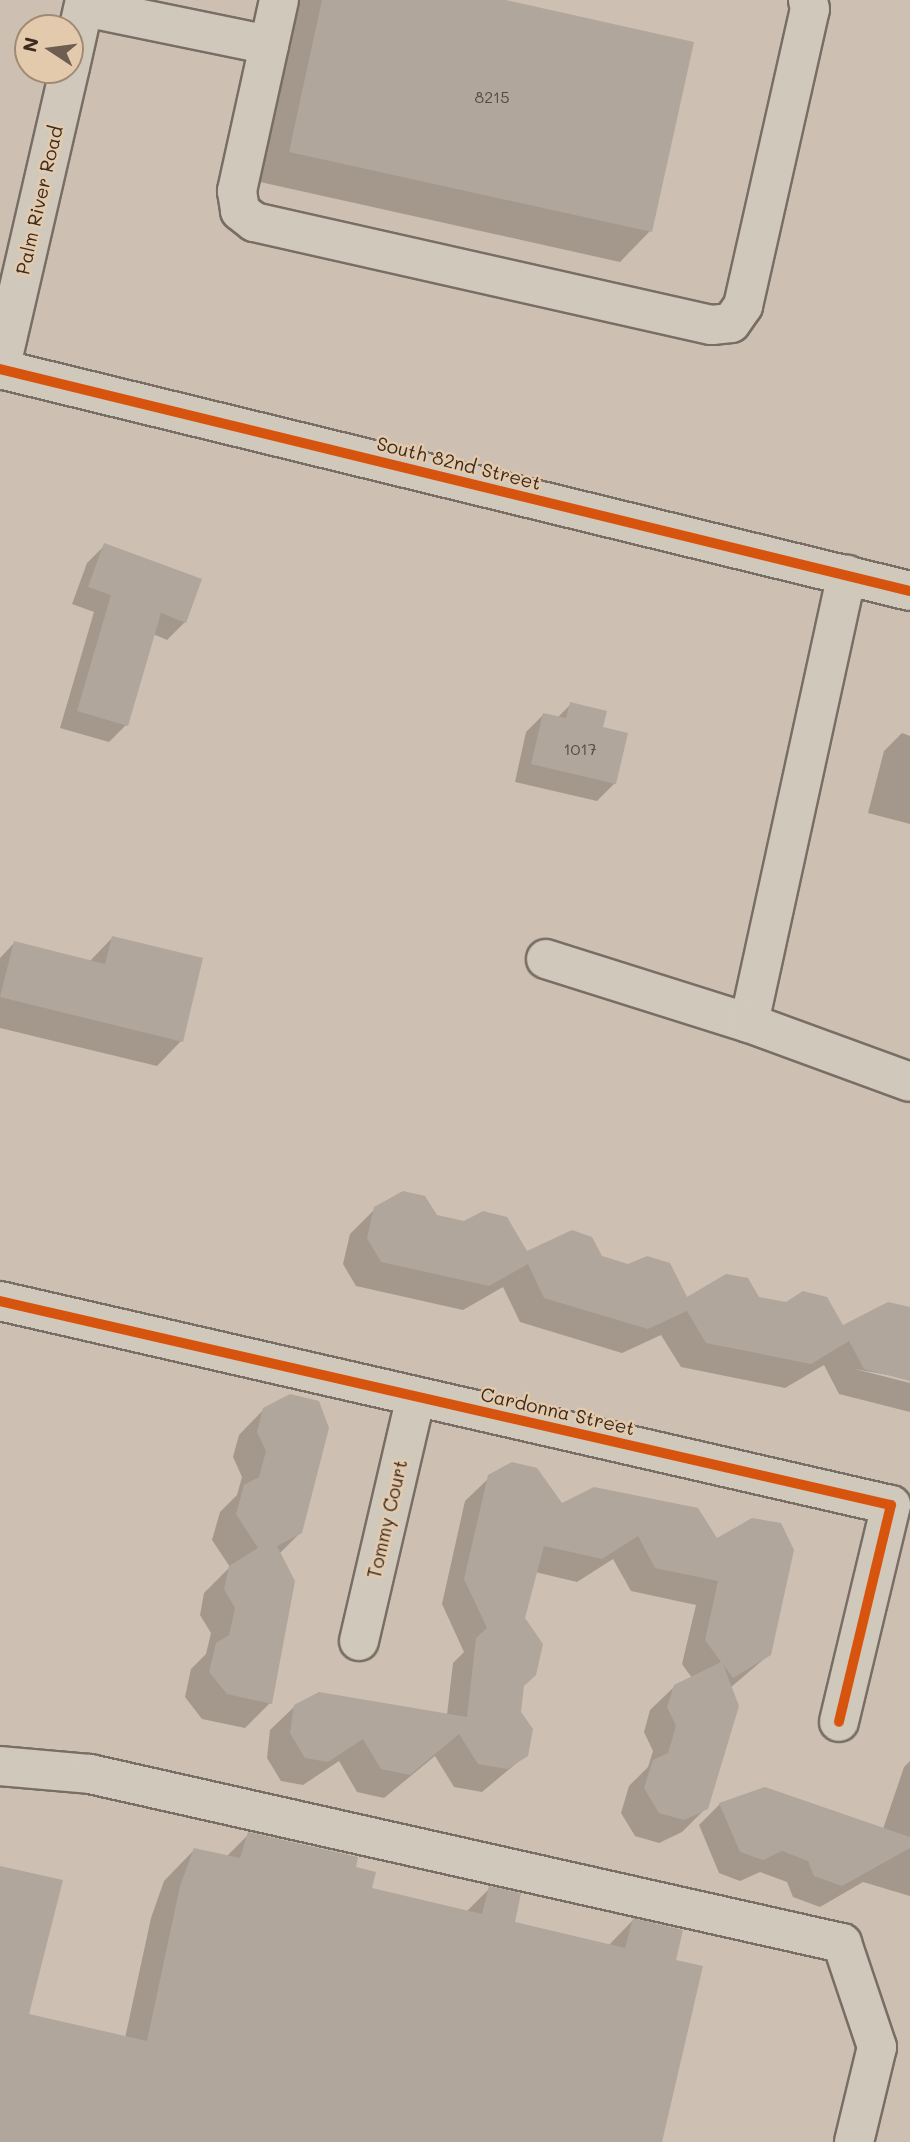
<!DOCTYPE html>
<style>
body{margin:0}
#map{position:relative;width:910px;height:2142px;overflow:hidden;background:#cdbfb1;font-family:Mali,sans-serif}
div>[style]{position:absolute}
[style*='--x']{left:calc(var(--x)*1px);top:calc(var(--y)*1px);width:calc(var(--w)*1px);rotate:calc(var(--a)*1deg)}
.shadow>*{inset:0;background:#0003}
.building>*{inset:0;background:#b0a69b}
.roads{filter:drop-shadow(2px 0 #786e65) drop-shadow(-2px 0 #786e65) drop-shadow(0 2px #786e65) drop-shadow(0 -2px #786e65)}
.minor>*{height:38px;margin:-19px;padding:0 19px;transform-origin:19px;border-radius:19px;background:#d1c8bc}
.cycleway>*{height:10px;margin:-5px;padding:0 5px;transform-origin:5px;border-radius:5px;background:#d7540e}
span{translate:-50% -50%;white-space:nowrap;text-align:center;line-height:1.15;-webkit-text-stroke:5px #e4caac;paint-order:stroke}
.number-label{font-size:16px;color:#58493d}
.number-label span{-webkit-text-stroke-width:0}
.street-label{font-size:19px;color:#3b2a1e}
.north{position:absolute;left:14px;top:14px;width:70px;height:70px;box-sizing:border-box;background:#e4caac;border:2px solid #a08a73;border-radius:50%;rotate:283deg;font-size:19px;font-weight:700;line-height:28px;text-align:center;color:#3b2a1e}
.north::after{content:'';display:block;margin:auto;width:24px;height:32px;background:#6e5e51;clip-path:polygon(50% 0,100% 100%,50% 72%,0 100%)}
</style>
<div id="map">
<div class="shadow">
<i style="clip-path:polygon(300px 0,498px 0,650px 231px,620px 262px,260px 182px)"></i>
<i style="clip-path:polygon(105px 545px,185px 622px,167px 640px,153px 634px,126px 725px,109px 742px,60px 728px,94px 612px,72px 604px,87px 563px)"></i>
<i style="clip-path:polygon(571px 704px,601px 728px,615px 783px,597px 801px,515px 782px,526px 732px,544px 714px,557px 718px)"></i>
<i style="clip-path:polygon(902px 733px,910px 736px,910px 824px,868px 813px,884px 751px)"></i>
<i style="clip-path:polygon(112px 938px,181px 1041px,157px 1066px,0 1028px,0 958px,14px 943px,89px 962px)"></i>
<i style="clip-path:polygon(375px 1209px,436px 1217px,526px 1254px,601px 1258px,686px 1300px,758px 1298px,842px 1327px,910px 1312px,910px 1379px,855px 1369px,910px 1383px,910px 1412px,839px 1394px,824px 1365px,785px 1388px,681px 1367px,661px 1335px,622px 1353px,520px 1322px,503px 1287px,463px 1310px,356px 1286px,343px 1264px,350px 1234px)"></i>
<i style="clip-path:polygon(264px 1409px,301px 1532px,279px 1554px,270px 1703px,245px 1728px,202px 1719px,185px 1697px,191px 1669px,206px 1654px,211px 1633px,200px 1615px,204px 1593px,230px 1567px,212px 1540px,220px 1512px,237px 1495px,242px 1477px,233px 1457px,239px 1435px)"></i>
<i style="clip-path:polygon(490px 1477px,562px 1505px,697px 1509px,770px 1654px,730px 1688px,706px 1808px,682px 1832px,659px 1843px,635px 1836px,621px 1813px,629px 1786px,648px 1767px,653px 1751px,644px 1732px,650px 1710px,675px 1686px,692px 1678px,682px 1664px,696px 1605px,631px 1591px,613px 1559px,577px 1582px,535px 1572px,523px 1619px,519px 1712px,526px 1755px,482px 1792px,454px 1787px,435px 1756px,384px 1798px,357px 1792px,339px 1761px,303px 1785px,281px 1781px,267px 1758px,270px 1730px,295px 1706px,447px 1715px,453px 1663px,464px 1652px,442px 1604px,465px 1501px)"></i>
<i style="clip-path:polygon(910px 1761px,910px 1896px,863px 1882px,820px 1907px,793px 1897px,787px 1882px,760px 1872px,740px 1881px,719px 1873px,699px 1825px,720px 1804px,883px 1829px,904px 1767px)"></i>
<i style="clip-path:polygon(249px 1834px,354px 1868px,370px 1889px,466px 1912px,490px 1888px,513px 1923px,608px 1946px,633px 1920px,674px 1961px,660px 2142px,0 2142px,0 1868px,27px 2015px,125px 2038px,151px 1918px,164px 1881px,194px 1850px,226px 1857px)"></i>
</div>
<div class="building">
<i style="clip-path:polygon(322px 0,506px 0,694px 42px,652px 232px,289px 152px)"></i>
<i style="clip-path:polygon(104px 543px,202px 579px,186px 623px,161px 613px,128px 726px,77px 711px,111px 595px,88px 587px)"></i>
<i style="clip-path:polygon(570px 702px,607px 711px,603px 727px,628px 733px,616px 784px,531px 764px,543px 713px,566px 718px)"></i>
<i style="clip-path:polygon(112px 936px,203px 958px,183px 1042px,0 997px,14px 941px,105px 964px)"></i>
<i style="clip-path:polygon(403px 1191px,425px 1196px,437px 1215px,464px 1221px,483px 1211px,507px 1217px,527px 1251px,572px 1230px,592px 1237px,602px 1256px,628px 1264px,647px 1256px,670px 1263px,687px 1297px,726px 1274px,748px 1278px,759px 1297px,786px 1302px,803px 1291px,827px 1297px,843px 1325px,888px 1302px,910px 1307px,910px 1381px,864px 1369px,849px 1341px,811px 1364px,706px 1343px,687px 1311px,648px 1329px,544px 1298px,528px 1264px,489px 1286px,381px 1262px,367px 1238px,374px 1207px)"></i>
<i style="clip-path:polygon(290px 1394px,319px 1401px,329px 1428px,302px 1533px,277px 1546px,295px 1581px,272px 1704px,227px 1694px,209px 1672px,216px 1643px,229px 1635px,235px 1608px,224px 1589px,229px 1566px,258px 1548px,236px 1514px,244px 1485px,259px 1477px,266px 1451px,257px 1432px,263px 1408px)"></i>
<i style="clip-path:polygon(512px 1462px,537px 1468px,562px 1503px,594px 1487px,698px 1508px,717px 1538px,752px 1518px,781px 1523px,794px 1550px,771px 1655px,733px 1678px,723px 1664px,739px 1706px,708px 1809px,684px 1820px,659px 1813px,644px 1788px,653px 1760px,668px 1753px,676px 1726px,667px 1707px,674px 1685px,721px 1662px,705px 1640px,718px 1581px,655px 1568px,638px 1536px,602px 1559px,544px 1546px,525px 1618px,543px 1644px,536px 1675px,524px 1686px,521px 1712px,533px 1729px,528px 1756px,507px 1769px,478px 1764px,459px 1734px,410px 1775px,381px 1769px,363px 1739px,328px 1762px,305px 1758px,290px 1733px,294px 1705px,319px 1692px,467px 1717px,476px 1638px,487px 1628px,464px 1579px,488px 1475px)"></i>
<i style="clip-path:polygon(765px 1787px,910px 1837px,910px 1848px,842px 1886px,814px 1876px,808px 1861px,782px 1851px,763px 1860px,740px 1852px,719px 1803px)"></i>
<i style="clip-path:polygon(248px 1832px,358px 1857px,356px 1867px,376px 1872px,372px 1888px,482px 1914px,489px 1886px,521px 1893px,515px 1922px,625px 1948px,633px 1918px,683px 1930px,676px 1960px,703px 1966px,662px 2142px,0 2142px,0 1866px,63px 1880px,29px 2014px,147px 2041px,180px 1886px,194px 1848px,240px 1858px)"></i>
</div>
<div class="roads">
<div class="minor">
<i style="--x:279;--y:0;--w:196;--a:102.4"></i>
<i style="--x:237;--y:191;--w:20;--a:81"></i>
<i style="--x:240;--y:211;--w:18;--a:38"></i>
<i style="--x:254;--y:222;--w:469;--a:12.7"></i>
<i style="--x:712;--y:325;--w:19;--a:-6"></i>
<i style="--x:731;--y:323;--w:21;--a:-55"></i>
<i style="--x:743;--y:306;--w:304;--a:-77.3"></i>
<i style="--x:810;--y:9;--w:9;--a:-103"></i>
<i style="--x:84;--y:7;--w:189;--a:11.6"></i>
<i style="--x:70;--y:67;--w:69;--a:-77.4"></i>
<i style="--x:0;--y:369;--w:937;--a:13.71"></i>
<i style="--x:0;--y:370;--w:308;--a:-77"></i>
<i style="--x:546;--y:959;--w:213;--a:17.5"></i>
<i style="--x:749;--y:1023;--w:459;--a:-77.7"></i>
<i style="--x:749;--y:1023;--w:171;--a:20.1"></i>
<i style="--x:0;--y:1301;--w:914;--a:12.9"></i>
<i style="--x:891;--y:1505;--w:223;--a:103.5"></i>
<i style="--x:359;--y:1641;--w:251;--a:-76.9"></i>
<i style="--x:0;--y:1766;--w:90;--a:5.1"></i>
<i style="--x:90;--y:1774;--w:771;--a:12.67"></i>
<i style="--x:842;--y:1943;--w:110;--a:71.4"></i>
<i style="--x:877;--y:2047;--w:98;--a:103.6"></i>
</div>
</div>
<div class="cycleway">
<i style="--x:0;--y:369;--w:937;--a:13.71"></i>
<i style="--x:0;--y:1301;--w:914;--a:12.9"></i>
<i style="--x:891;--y:1505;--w:223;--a:103.5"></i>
</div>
<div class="number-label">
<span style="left:492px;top:97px">8215</span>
<span style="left:580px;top:749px">1017</span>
</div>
<div class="street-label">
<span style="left:39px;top:200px;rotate:-77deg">Palm River Road</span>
<span style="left:459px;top:463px;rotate:14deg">South 82nd Street</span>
<span style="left:558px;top:1411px;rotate:13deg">Cardonna Street</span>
<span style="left:387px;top:1519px;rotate:-77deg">Tommy Court</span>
</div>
<div class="north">N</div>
</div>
